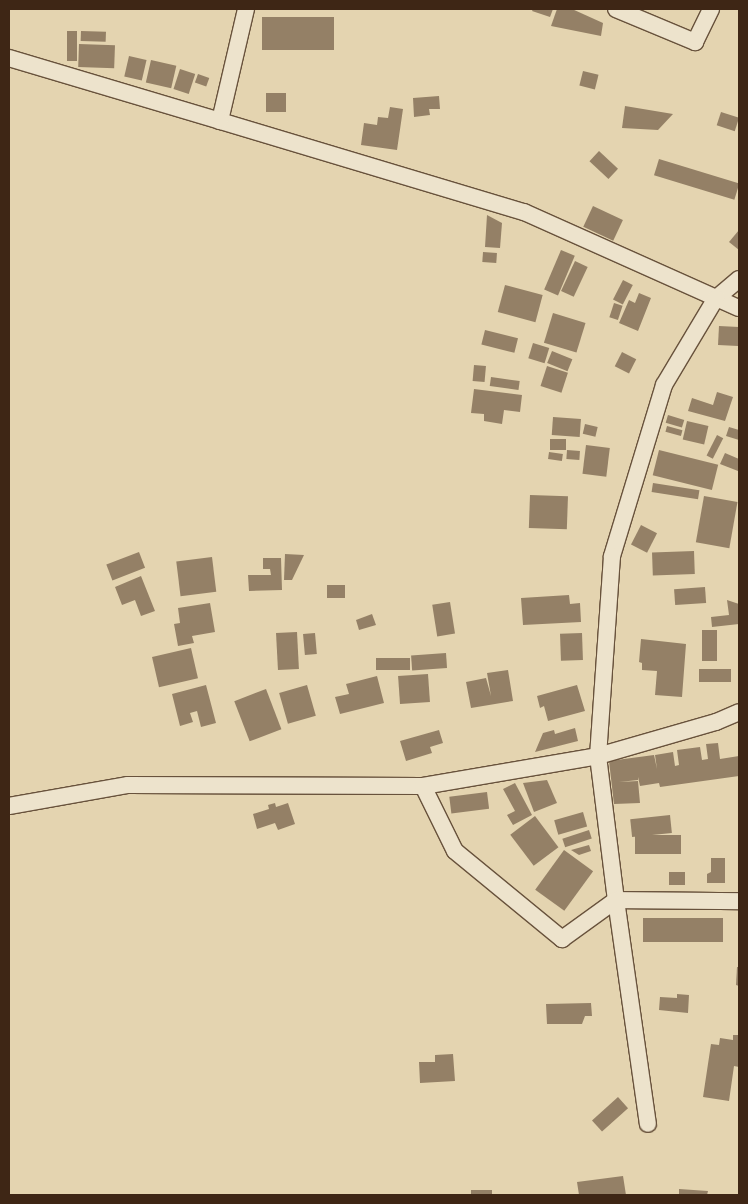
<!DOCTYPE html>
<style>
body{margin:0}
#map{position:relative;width:748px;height:1204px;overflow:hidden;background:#e4d4b0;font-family:"IM FELL Great Primer",serif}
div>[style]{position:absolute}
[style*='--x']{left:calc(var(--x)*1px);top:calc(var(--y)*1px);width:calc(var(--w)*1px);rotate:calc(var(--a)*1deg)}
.building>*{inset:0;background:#948066;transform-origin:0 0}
.roads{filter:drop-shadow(1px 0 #68523c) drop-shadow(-1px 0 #68523c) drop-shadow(0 1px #68523c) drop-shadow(0 -1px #68523c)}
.street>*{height:16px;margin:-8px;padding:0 8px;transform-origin:8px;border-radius:8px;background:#ede3cc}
span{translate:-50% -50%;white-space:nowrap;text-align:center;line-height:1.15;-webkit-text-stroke:4.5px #ede3cc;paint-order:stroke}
.frame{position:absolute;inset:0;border:10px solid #3e2615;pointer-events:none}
</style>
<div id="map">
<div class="building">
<i style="clip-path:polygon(533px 9px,553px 9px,550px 17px,532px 11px)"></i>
<i style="clip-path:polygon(557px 9px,572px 9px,603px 23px,601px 36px,551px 26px)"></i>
<i style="left:262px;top:17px;width:72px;height:33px"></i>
<i style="left:67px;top:31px;width:10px;height:30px"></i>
<i style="left:81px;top:31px;width:25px;height:10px;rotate:2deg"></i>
<i style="left:79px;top:44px;width:36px;height:23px;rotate:2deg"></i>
<i style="left:129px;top:56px;width:18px;height:21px;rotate:13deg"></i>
<i style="left:151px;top:60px;width:26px;height:23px;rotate:13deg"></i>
<i style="left:180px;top:69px;width:16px;height:21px;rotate:18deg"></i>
<i style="left:583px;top:71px;width:16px;height:15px;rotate:14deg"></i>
<i style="left:198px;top:74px;width:12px;height:9px;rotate:20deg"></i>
<i style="left:266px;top:93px;width:20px;height:19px"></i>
<i style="clip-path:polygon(439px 96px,440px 109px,429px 109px,430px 115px,414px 117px,413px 98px)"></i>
<i style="clip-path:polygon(625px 106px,673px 114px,658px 130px,622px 128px)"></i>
<i style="clip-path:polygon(390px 107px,403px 109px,397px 150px,361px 145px,364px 123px,377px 125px,378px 117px,388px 118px)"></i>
<i style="left:721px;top:112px;width:19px;height:14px;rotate:18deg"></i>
<i style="left:599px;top:151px;width:26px;height:14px;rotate:43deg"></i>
<i style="left:659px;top:159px;width:84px;height:17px;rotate:17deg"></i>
<i style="left:593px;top:206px;width:33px;height:23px;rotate:25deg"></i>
<i style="clip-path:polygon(487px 215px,502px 223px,500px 248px,485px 247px)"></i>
<i style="clip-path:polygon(739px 230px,739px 250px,729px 242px)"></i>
<i style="left:561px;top:250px;width:15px;height:43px;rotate:23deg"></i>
<i style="left:483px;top:252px;width:14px;height:10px;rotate:4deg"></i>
<i style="left:575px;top:261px;width:14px;height:33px;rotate:25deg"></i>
<i style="left:623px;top:280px;width:11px;height:22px;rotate:27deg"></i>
<i style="left:505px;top:285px;width:39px;height:28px;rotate:15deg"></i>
<i style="clip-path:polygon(639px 293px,651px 298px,638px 331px,619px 323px,629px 300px,635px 303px)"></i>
<i style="left:614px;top:303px;width:9px;height:15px;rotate:18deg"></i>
<i style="left:553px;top:313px;width:34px;height:31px;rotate:17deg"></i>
<i style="left:719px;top:326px;width:20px;height:19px;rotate:3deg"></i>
<i style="left:485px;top:330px;width:34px;height:15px;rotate:14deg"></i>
<i style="left:533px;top:343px;width:17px;height:16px;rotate:17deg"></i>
<i style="left:552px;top:351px;width:22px;height:13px;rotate:22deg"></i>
<i style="left:622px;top:352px;width:16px;height:16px;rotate:27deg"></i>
<i style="left:474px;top:365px;width:12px;height:16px;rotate:5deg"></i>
<i style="left:547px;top:366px;width:22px;height:21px;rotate:18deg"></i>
<i style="left:491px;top:377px;width:29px;height:9px;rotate:8deg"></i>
<i style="clip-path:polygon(474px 389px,522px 395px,520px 412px,504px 410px,502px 424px,484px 421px,484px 414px,471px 413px)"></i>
<i style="clip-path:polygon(717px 392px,733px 397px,725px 421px,688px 411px,692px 398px,713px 405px)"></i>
<i style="left:668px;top:415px;width:17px;height:8px;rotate:17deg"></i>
<i style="left:553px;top:417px;width:28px;height:18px;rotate:4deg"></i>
<i style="left:687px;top:421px;width:22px;height:19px;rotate:13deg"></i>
<i style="left:585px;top:424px;width:13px;height:10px;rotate:13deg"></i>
<i style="left:667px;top:426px;width:16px;height:6px;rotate:15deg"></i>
<i style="clip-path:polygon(729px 427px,739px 430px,739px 440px,726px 436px)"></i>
<i style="left:717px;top:435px;width:7px;height:23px;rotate:27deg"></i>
<i style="left:550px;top:439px;width:16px;height:11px"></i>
<i style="left:586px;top:445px;width:24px;height:29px;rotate:7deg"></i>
<i style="left:567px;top:450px;width:13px;height:9px;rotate:4deg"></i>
<i style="left:659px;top:450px;width:61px;height:26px;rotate:14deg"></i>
<i style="left:549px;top:452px;width:14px;height:7px;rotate:8deg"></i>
<i style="clip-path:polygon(725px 453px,739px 459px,738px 471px,720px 464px)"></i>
<i style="left:653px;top:483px;width:47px;height:9px;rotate:9deg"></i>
<i style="left:530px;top:495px;width:38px;height:33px;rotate:2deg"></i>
<i style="left:704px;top:496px;width:34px;height:47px;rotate:10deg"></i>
<i style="left:641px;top:525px;width:18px;height:22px;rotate:27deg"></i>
<i style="left:694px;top:551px;width:23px;height:42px;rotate:88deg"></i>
<i style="left:139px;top:552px;width:17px;height:35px;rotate:69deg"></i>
<i style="clip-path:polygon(285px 554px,304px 555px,292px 580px,284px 580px)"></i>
<i style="left:212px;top:557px;width:35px;height:36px;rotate:83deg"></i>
<i style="clip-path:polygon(263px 558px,281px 558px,282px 590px,249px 591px,248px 575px,271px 575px,270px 569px,263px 569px)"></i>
<i style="clip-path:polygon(141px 576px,155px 611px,141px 616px,135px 600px,122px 605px,115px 587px)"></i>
<i style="left:345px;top:585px;width:13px;height:18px;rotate:90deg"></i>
<i style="left:705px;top:587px;width:16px;height:31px;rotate:86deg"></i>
<i style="clip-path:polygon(569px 595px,570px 604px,580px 603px,581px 622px,523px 625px,521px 598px)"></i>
<i style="clip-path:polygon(727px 600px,739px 604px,739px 624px,712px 627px,711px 617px,729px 615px)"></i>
<i style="left:450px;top:602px;width:32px;height:18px;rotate:81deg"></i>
<i style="clip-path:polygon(210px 603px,215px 632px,192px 636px,194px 643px,178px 646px,174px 624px,180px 623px,178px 608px)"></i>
<i style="clip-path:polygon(372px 614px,376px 625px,359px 630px,356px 620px)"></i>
<i style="left:702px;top:630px;width:15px;height:31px"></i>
<i style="left:297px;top:632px;width:37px;height:21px;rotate:87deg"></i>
<i style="left:315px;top:633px;width:21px;height:12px;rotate:85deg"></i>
<i style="left:582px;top:633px;width:27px;height:22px;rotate:88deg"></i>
<i style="clip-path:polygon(641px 639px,686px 644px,682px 697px,655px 695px,657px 671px,642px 670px,642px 663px,639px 662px)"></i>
<i style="left:191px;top:648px;width:31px;height:40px;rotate:77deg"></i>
<i style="left:446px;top:653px;width:15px;height:35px;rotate:86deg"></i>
<i style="left:410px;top:658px;width:12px;height:34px;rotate:90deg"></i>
<i style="left:699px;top:669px;width:32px;height:13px"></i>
<i style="clip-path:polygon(508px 670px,513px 701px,471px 708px,466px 682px,486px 678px,491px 696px,487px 673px)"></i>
<i style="left:428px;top:674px;width:28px;height:30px;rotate:86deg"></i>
<i style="clip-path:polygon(377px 676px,384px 703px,340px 714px,335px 697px,349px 694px,346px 684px)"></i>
<i style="clip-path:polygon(206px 685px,216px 723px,201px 727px,197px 711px,190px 713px,193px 722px,180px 726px,172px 694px)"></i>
<i style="left:307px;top:685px;width:32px;height:29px;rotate:74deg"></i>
<i style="clip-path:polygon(577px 685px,585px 711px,548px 721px,544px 706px,540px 708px,537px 696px)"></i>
<i style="left:266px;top:689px;width:43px;height:34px;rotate:69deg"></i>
<i style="clip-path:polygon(575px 728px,578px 741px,535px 752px,543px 733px,554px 730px,555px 734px)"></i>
<i style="clip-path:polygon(439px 730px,443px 743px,430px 747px,432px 753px,406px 761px,400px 741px)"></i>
<i style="clip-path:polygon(718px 743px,720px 759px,739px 756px,739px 776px,660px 787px,659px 783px,640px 786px,638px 777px,638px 780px,619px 782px,638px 781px,640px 803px,614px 804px,609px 761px,654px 755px,657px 769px,655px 755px,673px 752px,675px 766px,679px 765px,677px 750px,700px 747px,702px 760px,708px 759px,706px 744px)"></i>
<i style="clip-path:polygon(547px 780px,557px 803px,534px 812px,523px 783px)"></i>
<i style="clip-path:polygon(515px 783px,532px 815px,513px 825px,507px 815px,515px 811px,503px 789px)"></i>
<i style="left:487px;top:792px;width:17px;height:38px;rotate:83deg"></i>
<i style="clip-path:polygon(275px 803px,276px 807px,288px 803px,295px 824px,278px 830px,275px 823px,257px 829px,253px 814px,269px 809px,268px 805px)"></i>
<i style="left:583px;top:812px;width:15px;height:30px;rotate:74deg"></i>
<i style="left:670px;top:815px;width:18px;height:40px;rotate:84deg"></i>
<i style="left:535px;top:816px;width:39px;height:31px;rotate:53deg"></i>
<i style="left:589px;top:830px;width:9px;height:28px;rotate:72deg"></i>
<i style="left:681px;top:835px;width:19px;height:46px;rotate:90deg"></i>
<i style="clip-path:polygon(589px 845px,591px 851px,579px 855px,571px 850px)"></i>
<i style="left:564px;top:850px;width:36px;height:49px;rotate:36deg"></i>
<i style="clip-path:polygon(711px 858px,725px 858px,725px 883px,707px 883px,707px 874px,711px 872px)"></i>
<i style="left:669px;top:872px;width:16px;height:13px"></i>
<i style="left:643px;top:918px;width:80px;height:24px"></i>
<i style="clip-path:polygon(737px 967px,739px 967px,739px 986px,736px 985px)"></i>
<i style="clip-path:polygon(677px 994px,689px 995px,688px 1013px,659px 1010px,660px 997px,677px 998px)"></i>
<i style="clip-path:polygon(591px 1003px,592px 1016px,585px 1016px,582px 1024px,547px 1024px,546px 1004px)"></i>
<i style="clip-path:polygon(733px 1035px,739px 1035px,739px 1067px,734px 1066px,729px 1101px,703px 1097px,711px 1044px,719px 1045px,720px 1038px,733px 1040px)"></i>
<i style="clip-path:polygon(453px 1054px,455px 1081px,420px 1083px,419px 1062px,435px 1062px,435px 1055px)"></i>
<i style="left:618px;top:1097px;width:15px;height:35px;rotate:48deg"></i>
<i style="clip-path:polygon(623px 1176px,626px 1195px,579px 1195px,577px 1182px)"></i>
<i style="clip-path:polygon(679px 1189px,708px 1191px,707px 1195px,679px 1195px)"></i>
<i style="left:471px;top:1190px;width:21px;height:5px"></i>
</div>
<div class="roads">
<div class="street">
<i style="--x:246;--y:9;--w:115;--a:103.1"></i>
<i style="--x:220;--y:121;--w:317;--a:16.7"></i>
<i style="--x:524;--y:212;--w:235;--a:24.1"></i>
<i style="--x:616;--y:9;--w:86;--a:22.7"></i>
<i style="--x:695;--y:42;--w:37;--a:-64"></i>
<i style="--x:9;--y:58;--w:220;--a:16.6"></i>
<i style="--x:739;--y:279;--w:30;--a:140"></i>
<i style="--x:716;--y:298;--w:101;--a:120.9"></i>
<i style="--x:664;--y:385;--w:179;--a:106.9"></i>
<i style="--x:612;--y:556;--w:200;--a:94"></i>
<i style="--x:598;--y:756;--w:145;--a:82.9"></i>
<i style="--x:616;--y:900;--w:123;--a:0.5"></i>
<i style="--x:423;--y:786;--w:72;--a:63.8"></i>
<i style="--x:455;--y:851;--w:139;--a:39.4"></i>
<i style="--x:562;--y:939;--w:67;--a:-35.8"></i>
<i style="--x:616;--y:900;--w:226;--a:81.9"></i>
<i style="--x:9;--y:806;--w:121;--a:-10"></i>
<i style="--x:128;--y:785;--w:295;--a:0.2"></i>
<i style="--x:423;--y:786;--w:178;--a:-9.7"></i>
<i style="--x:598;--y:756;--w:123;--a:-16.1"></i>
<i style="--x:716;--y:722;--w:25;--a:-23"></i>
</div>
</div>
<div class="frame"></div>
</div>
